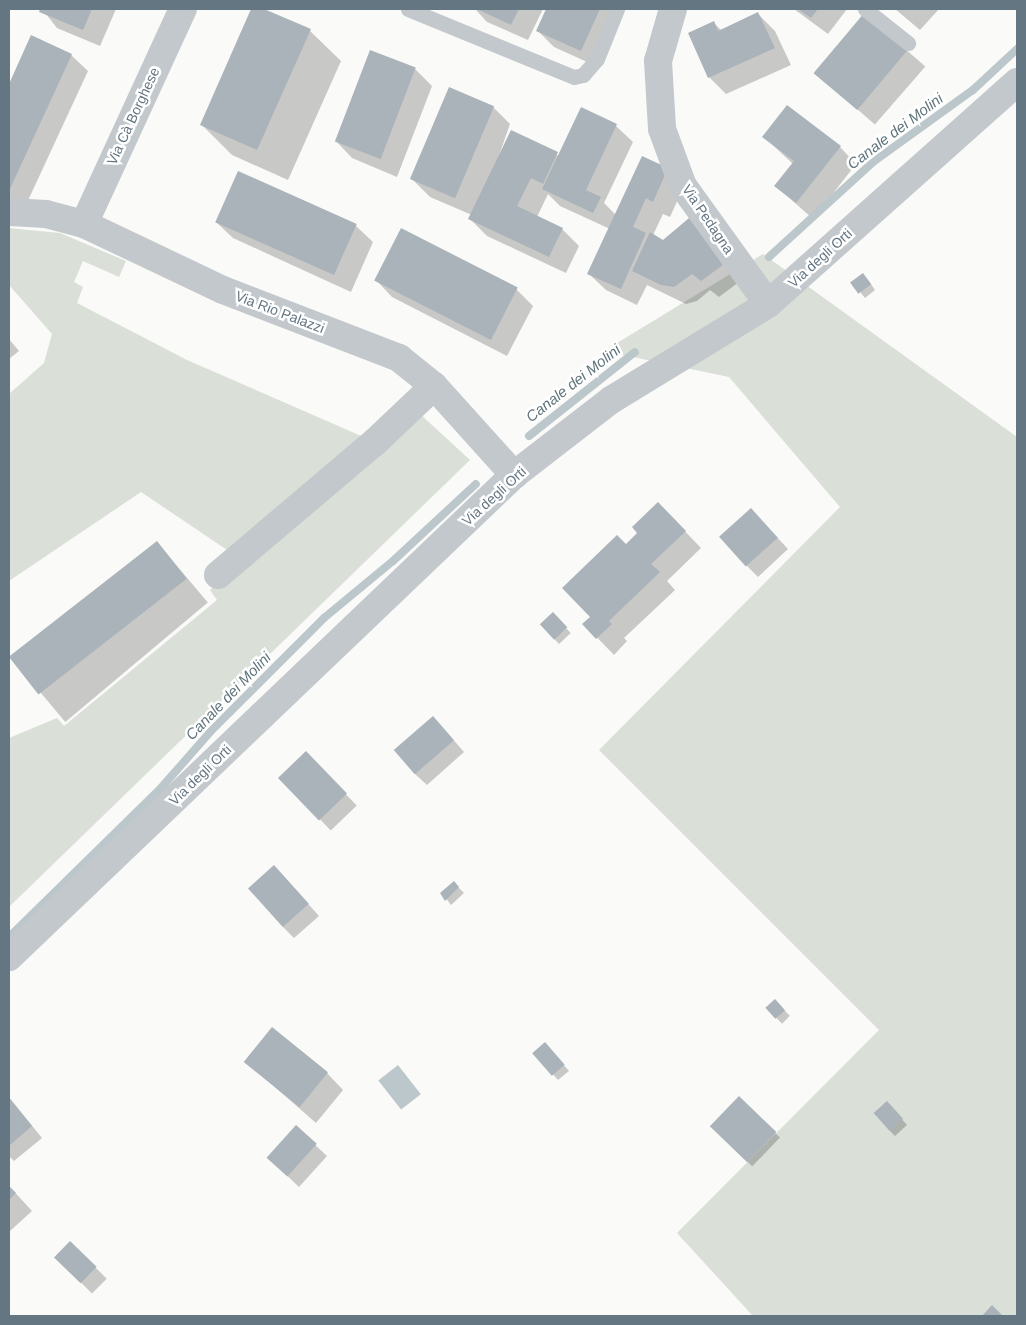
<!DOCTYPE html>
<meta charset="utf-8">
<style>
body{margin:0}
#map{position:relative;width:1026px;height:1325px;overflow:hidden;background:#fafaf8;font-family:Helvetica,sans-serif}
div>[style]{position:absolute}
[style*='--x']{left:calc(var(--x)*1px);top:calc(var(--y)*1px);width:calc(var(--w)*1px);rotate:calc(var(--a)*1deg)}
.green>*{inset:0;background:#dadfd7}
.water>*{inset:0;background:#bbc7cb;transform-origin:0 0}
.shadow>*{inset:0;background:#0003;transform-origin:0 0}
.stream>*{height:8px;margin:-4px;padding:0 4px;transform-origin:4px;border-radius:4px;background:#bbc7cb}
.building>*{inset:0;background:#aab3b9;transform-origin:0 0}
.service>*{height:15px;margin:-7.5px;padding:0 7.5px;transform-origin:7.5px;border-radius:7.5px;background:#c3c8cc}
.minor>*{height:28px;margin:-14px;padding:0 14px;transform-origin:14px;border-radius:14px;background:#c3c8cc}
span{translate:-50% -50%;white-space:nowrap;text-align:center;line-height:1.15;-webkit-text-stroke:5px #fff;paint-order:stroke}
.street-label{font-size:14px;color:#657683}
.water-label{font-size:15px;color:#60757c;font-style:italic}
.frame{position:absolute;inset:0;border:10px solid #657683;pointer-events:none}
</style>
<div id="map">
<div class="green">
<i style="clip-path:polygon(9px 228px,60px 233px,126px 261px,119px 277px,83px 261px,74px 282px,83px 287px,77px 303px,187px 360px,375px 442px,239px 558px,141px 492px,9px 581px,9px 394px,44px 363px,52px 334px,9px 285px)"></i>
<i style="clip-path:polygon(763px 254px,1017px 437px,1017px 1316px,753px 1316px,677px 1233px,879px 1030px,599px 750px,840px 507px,729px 377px,604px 351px)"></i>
<i style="clip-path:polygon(420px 414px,470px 460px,9px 907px,9px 738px,57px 718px,64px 726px,217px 600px,210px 590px)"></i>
</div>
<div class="water">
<i style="left:398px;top:1065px;width:37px;height:25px;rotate:52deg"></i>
</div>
<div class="shadow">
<i style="clip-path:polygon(42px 9px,116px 9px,100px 46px,57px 28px)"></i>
<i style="clip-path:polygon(253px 9px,261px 9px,310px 31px,341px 61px,288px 180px,232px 155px,202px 125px)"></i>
<i style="clip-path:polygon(475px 9px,543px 9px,528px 40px,487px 22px)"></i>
<i style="clip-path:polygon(547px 9px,624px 9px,598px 67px,554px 47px,537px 30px)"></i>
<i style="clip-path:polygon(794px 9px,847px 9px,828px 34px)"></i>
<i style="clip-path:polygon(895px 9px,939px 9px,920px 30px)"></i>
<i style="clip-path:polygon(758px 14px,775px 31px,791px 65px,726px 94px,709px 77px,714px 23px,722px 31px)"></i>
<i style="left:865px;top:14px;width:80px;height:77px;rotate:41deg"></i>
<i style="clip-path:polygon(32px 37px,71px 55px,88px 71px,25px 207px,9px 199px,9px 87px)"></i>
<i style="clip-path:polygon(415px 69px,432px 86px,397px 177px,352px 158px,336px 141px)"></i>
<i style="clip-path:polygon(493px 107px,510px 124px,496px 164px,559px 155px,616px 126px,633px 142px,604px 203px,616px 215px,643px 158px,684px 186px,670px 217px,663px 214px,653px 235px,663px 241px,695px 215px,747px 276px,719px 297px,710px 290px,697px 301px,686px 304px,647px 285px,637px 305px,606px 290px,589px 274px,610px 229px,560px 206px,548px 194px,537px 217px,562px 229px,579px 246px,566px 273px,487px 236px,470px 219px,472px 215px,430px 197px,413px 180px)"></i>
<i style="clip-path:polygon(763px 136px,840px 147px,856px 164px,813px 219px,776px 186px,793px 164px)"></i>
<i style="clip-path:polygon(238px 172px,356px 226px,373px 242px,351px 292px,233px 238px,216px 222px)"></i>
<i style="clip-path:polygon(376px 280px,516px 289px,533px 306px,507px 356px,392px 297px)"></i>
<i style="clip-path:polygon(868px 280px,875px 290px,865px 298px,853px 283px)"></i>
<i style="clip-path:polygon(9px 339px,19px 351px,9px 359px)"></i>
<i style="clip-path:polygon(675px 521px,701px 548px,667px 581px,675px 590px,624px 638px,627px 641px,614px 655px,584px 624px,592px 617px,626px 546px)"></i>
<i style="clip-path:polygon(762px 521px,788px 549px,758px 577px,747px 566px)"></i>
<i style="left:157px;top:542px;width:79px;height:186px;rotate:50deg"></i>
<i style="left:553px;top:614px;width:26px;height:16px;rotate:47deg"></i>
<i style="clip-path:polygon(444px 729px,464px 752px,427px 785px,415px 774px)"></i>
<i style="left:306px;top:753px;width:73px;height:36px;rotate:46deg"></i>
<i style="clip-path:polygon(285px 878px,319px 916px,294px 938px,283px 927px)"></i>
<i style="clip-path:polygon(454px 883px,464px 893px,451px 905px,442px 893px)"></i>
<i style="left:775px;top:1001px;width:21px;height:11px;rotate:45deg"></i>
<i style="clip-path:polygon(550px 1049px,569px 1071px,558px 1080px,534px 1053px)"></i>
<i style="clip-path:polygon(245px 1061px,327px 1073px,343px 1090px,316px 1123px)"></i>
<i style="clip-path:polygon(9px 1097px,42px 1138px,14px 1161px,9px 1156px)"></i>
<i style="left:739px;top:1098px;width:57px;height:40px;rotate:44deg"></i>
<i style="clip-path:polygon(892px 1108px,907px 1125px,895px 1136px,890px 1131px)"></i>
<i style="clip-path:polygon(296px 1127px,327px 1156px,299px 1187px,279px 1168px)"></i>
<i style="clip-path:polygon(9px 1186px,32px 1211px,9px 1232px)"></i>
<i style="left:70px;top:1242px;width:52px;height:21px;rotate:45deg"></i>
</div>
<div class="stream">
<i style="--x:769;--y:257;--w:141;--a:-42.4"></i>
<i style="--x:873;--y:162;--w:123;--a:-35.8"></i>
<i style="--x:973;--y:90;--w:60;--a:-43"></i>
<i style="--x:529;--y:436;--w:135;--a:-38.4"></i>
<i style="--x:9;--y:937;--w:213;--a:-44.4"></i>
<i style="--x:161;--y:788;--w:76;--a:-48.7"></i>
<i style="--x:211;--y:731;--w:160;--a:-45"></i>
<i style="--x:324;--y:618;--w:89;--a:-39.6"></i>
<i style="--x:393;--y:561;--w:113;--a:-42.9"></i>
</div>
<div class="building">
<i style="clip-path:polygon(40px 9px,92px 9px,83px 30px,39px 12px)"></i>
<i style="clip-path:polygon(251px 9px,264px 9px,311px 29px,257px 150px,200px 125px)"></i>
<i style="clip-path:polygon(477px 9px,519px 9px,511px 25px)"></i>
<i style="clip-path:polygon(546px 9px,600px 9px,581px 51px,536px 31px)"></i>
<i style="clip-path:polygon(798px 9px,818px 9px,811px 18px)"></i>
<i style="clip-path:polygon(758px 12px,775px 48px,708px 78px,688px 33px,714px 21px,718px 31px)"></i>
<i style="left:865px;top:12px;width:57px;height:80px;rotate:40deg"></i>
<i style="clip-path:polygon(31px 35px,72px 54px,9px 191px,9px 84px)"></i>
<i style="left:370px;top:50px;width:49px;height:98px;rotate:21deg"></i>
<i style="left:449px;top:87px;width:49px;height:100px;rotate:23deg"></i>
<i style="clip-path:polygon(787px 105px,841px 146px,796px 203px,774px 186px,794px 161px,762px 137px)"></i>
<i style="clip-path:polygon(581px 107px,617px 124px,586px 190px,601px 197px,593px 213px,542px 189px)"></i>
<i style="clip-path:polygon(511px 130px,558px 152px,543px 184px,531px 178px,517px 206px,563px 228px,549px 257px,468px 219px)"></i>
<i style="clip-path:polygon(642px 156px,668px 168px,653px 202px,646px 198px,633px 227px,646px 233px,621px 289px,587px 274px)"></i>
<i style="left:238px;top:171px;width:130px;height:56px;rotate:24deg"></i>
<i style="clip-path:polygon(695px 213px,731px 259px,701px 281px,692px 274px,674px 287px,661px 285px,632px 271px,650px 232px,663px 240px)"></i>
<i style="left:401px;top:228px;width:131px;height:59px;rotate:27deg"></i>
<i style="left:863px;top:273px;width:14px;height:16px;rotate:54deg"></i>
<i style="clip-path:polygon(658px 502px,686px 531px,651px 564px,660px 572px,609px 621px,612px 624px,596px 639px,582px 624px,590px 617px,562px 588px,617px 535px,626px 544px,637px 533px,632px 527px)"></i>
<i style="left:751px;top:508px;width:40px;height:43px;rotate:48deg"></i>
<i style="left:157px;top:541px;width:48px;height:188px;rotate:52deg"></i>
<i style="left:553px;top:612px;width:21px;height:18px;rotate:47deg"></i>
<i style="left:433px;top:716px;width:32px;height:52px;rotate:49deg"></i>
<i style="left:306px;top:751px;width:59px;height:39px;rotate:46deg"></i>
<i style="left:274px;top:865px;width:52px;height:35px;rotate:48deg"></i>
<i style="clip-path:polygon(454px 881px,459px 887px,445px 901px,440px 893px)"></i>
<i style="left:775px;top:999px;width:15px;height:13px;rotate:48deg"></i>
<i style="left:272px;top:1027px;width:72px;height:45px;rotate:39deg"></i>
<i style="left:545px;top:1042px;width:30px;height:17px;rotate:49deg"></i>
<i style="left:739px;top:1096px;width:52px;height:42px;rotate:44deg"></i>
<i style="clip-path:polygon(9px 1098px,32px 1126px,9px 1146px)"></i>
<i style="left:887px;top:1101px;width:24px;height:18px;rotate:48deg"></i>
<i style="left:296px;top:1125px;width:28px;height:44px;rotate:42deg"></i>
<i style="clip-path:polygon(9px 1186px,16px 1193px,9px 1200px)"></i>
<i style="left:70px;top:1241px;width:37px;height:23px;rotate:44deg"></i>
<i style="clip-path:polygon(992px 1305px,1003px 1316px,982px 1316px)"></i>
</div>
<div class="service">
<i style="--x:408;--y:9;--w:179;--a:22.3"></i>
<i style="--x:574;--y:77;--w:9;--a:-13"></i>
<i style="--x:583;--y:75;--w:21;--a:-49"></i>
<i style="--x:597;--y:59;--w:54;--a:-68.2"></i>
<i style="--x:865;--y:9;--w:55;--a:38.3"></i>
</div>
<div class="minor">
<i style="--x:673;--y:9;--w:54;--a:106.1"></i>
<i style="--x:658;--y:61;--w:68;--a:86.6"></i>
<i style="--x:662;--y:129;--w:61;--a:69.8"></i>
<i style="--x:683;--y:186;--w:145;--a:54.2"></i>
<i style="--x:9;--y:212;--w:37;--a:3"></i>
<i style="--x:46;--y:214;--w:39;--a:15"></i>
<i style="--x:84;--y:224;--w:154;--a:25.4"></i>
<i style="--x:223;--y:290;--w:189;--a:21.1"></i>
<i style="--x:399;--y:358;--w:45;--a:38.7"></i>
<i style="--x:434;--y:386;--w:120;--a:48"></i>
<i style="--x:84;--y:224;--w:237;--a:-65.3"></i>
<i style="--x:218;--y:575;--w:206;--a:-40.3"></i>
<i style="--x:375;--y:442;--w:81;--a:-43.5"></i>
<i style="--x:9;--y:957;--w:698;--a:-43.67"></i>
<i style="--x:514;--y:475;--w:123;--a:-37.7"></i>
<i style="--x:611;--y:400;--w:184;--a:-31.4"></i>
<i style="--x:768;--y:304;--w:334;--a:-41.7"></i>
</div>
<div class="street-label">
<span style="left:133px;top:116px;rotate:-65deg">Via Cà Borghese</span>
<span style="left:708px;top:219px;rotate:56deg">Via Pedagna</span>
<span style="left:820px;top:258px;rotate:-42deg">Via degli Orti</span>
<span style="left:280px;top:312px;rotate:21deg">Via Rio Palazzi</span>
<span style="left:494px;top:496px;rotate:-42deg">Via degli Orti</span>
<span style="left:200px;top:775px;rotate:-44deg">Via degli Orti</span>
</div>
<div class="water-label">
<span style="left:895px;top:131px;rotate:-37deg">Canale dei Molini</span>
<span style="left:573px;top:383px;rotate:-38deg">Canale dei Molini</span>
<span style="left:228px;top:696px;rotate:-46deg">Canale dei Molini</span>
</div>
<div class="frame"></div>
</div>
